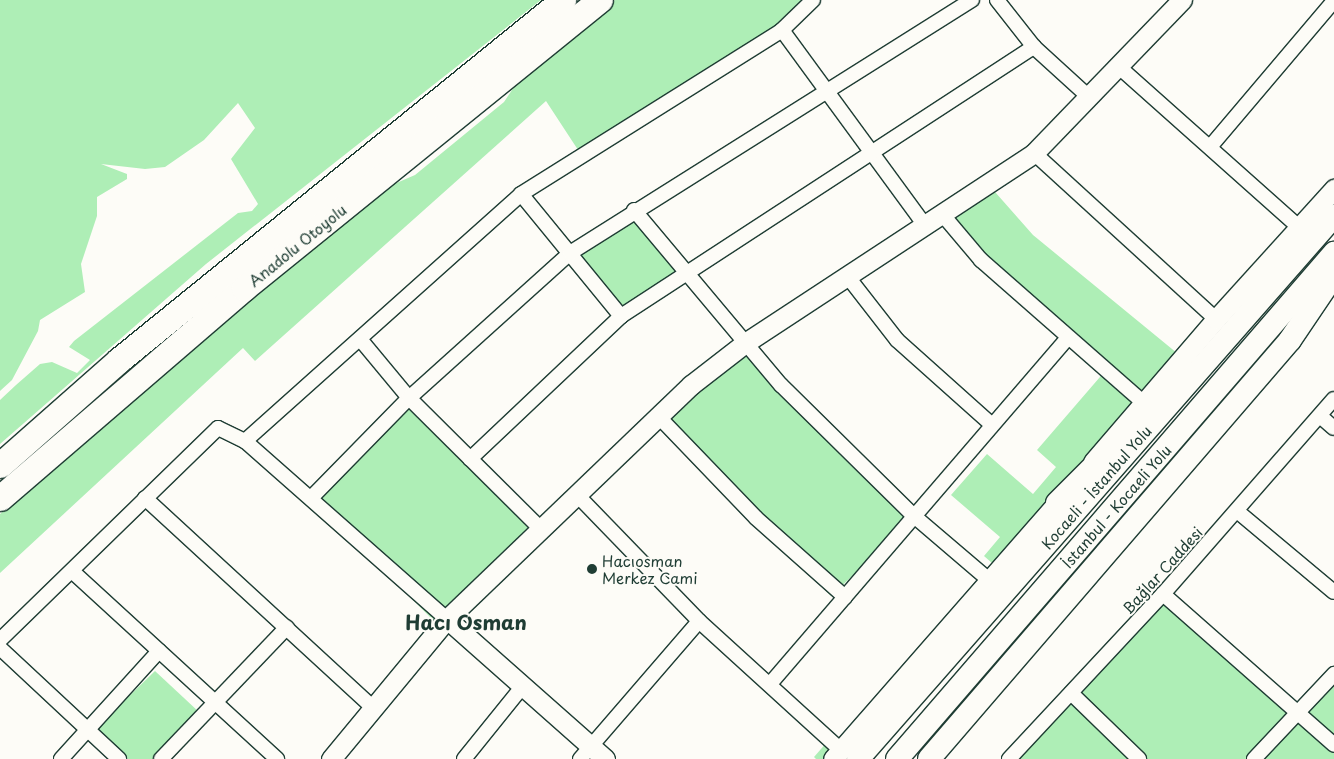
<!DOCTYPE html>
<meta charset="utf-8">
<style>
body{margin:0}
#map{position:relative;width:1334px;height:759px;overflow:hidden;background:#fdfcf7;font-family:"Playpen Sans",sans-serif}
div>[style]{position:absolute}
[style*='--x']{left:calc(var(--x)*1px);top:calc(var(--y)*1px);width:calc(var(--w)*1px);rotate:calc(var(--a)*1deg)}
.green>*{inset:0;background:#aeeeb6;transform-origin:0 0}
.roads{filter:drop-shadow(1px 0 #1f3d34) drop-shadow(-1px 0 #1f3d34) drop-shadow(0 1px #1f3d34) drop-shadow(0 -1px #1f3d34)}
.minor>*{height:14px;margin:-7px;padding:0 7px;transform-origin:7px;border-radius:7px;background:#fdfcf7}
.secondary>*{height:19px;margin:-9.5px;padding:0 9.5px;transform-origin:9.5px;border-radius:9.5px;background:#fdfcf7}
.trunk>*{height:22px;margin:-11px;padding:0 11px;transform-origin:11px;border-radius:11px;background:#fdfcf7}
.motorway>*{height:25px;margin:-12.5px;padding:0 12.5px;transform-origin:12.5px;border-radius:12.5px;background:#fdfcf7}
.dots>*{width:14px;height:14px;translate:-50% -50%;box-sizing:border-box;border:2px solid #fdfcf7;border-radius:50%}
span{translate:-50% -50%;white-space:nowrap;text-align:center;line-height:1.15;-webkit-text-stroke:4px #fdfcf7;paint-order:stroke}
.street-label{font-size:15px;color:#1f3d34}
.poi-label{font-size:15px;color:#1f3d34}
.left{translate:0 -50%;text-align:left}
.district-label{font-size:20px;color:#1f3d34;font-weight:700}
</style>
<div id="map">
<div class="green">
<i style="clip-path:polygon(0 0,541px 0,206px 264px,0 444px,0 400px,16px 385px,40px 364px,52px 362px,77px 373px,90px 360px,69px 347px,74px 341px,238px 213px,252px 211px,258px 204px,231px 159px,255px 128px,238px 103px,204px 140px,165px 167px,145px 169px,101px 164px,127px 174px,127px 179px,97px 197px,97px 216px,81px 264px,85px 292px,40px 320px,38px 331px,12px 380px,0 391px)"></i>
<i style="clip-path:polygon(615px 0,813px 0,782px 30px,582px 156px,546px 101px,255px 361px,243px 348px,0 573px,0 514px,127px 399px,378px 191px,415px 175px,504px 102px,524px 72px)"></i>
<i style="clip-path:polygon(988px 184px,1033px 235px,1183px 358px,1000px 570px,984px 556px,1000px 537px,951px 495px,987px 454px,1033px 494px,1056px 467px,1037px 450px,1106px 370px,943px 215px)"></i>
<i style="clip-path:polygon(634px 210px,685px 273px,621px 316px,570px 253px)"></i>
<i style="left:745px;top:343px;width:242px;height:114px;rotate:46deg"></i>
<i style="left:409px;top:398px;width:186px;height:140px;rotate:45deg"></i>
<i style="clip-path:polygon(1163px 594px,1298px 714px,1334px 674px,1334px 759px,1009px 759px)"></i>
<i style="clip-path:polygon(155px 671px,199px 712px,156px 759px,128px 759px,95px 729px)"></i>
<i style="clip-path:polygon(828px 741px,834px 747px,824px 759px,816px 759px,814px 757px)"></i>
</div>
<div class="roads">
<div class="minor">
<i style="--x:997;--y:0;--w:60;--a:51.8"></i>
<i style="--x:1034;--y:47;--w:74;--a:42.3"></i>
<i style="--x:782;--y:30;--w:244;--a:53.8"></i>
<i style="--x:1118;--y:66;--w:244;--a:41.7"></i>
<i style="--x:1210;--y:147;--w:192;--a:-49.7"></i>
<i style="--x:1034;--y:153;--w:246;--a:42.4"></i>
<i style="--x:521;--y:194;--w:158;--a:50.7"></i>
<i style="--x:634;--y:210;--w:229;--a:50"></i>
<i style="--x:781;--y:385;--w:187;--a:44.6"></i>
<i style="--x:914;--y:516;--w:100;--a:40.5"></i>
<i style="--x:943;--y:215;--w:59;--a:49.8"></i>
<i style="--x:981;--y:260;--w:217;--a:41.3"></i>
<i style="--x:848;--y:277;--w:80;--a:52.1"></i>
<i style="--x:897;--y:340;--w:127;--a:41.8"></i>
<i style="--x:360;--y:339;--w:77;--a:50.3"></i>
<i style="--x:409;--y:398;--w:186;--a:44.8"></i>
<i style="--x:658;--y:416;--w:141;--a:46.1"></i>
<i style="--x:756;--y:518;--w:119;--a:41.6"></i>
<i style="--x:1320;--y:416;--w:18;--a:41"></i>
<i style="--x:245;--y:441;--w:370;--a:-41.8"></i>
<i style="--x:521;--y:194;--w:308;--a:-32.1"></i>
<i style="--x:782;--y:30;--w:43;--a:-44.1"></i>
<i style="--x:470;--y:459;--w:208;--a:-43.4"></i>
<i style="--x:621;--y:316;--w:493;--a:-33.1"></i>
<i style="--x:577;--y:495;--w:175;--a:45.9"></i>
<i style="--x:699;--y:621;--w:192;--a:42.3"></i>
<i style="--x:145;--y:498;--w:310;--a:42.6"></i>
<i style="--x:311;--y:498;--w:140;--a:-45.6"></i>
<i style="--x:409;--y:398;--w:217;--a:-42"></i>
<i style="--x:570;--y:253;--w:475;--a:-32.2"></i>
<i style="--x:1237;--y:511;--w:126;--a:39.9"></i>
<i style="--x:73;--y:572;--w:277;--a:42.5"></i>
<i style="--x:1163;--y:594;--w:228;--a:41.4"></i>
<i style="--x:0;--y:640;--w:304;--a:-44.2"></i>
<i style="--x:218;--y:428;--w:30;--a:26"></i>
<i style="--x:245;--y:441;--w:269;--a:41.4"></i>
<i style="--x:0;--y:648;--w:163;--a:43"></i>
<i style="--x:770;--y:684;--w:457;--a:-49.3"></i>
<i style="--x:1071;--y:693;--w:95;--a:44.1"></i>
<i style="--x:61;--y:759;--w:146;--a:-47.8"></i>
<i style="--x:161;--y:759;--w:182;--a:-46.3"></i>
<i style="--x:464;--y:759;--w:92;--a:-51.1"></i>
<i style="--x:580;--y:759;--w:182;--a:-49.2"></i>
<i style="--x:1009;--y:759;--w:226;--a:-47"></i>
<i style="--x:1163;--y:594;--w:259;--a:-48.8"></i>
<i style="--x:1254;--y:759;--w:117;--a:-46.7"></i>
</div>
<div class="secondary">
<i style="--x:1093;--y:462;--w:189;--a:-49.3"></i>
<i style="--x:1216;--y:319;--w:176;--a:-47.8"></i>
<i style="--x:447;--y:619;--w:211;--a:41.5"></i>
<i style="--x:331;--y:759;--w:182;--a:-50.4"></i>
<i style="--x:447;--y:619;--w:338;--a:-43.8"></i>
<i style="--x:691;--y:385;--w:68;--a:-37.9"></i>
<i style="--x:745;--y:343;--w:346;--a:-33.3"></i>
<i style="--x:1034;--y:153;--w:213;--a:-46"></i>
<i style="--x:833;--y:759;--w:355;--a:-48.8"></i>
</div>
<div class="trunk">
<i style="--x:1057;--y:503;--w:71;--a:-45"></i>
<i style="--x:858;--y:759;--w:722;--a:-48.76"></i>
<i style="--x:897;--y:759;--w:669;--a:-49.18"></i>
<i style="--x:929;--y:759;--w:553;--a:-49.25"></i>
<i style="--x:1290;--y:340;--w:78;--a:-55.9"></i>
</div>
<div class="motorway">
<i style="--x:0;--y:465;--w:159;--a:-41.4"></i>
<i style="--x:119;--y:360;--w:572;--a:-39.04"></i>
<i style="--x:0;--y:498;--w:322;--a:-40.7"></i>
<i style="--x:244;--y:288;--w:458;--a:-39"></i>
</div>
</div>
<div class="dots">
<i style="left:592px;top:569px;background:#1f3d34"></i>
</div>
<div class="street-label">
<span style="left:297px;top:245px;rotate:-39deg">Anadolu Otoyolu</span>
<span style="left:1096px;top:487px;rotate:-49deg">Kocaeli - İstanbul Yolu</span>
<span style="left:1116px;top:506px;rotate:-49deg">İstanbul - Kocaeli Yolu</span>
<span style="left:1162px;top:570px;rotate:-48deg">Bağlar Caddesi</span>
</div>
<div class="poi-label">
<span class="left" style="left:602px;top:569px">Hacıosman<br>Merkez Cami</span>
</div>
<div class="district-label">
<span style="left:466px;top:622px">Hacı Osman</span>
</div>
</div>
